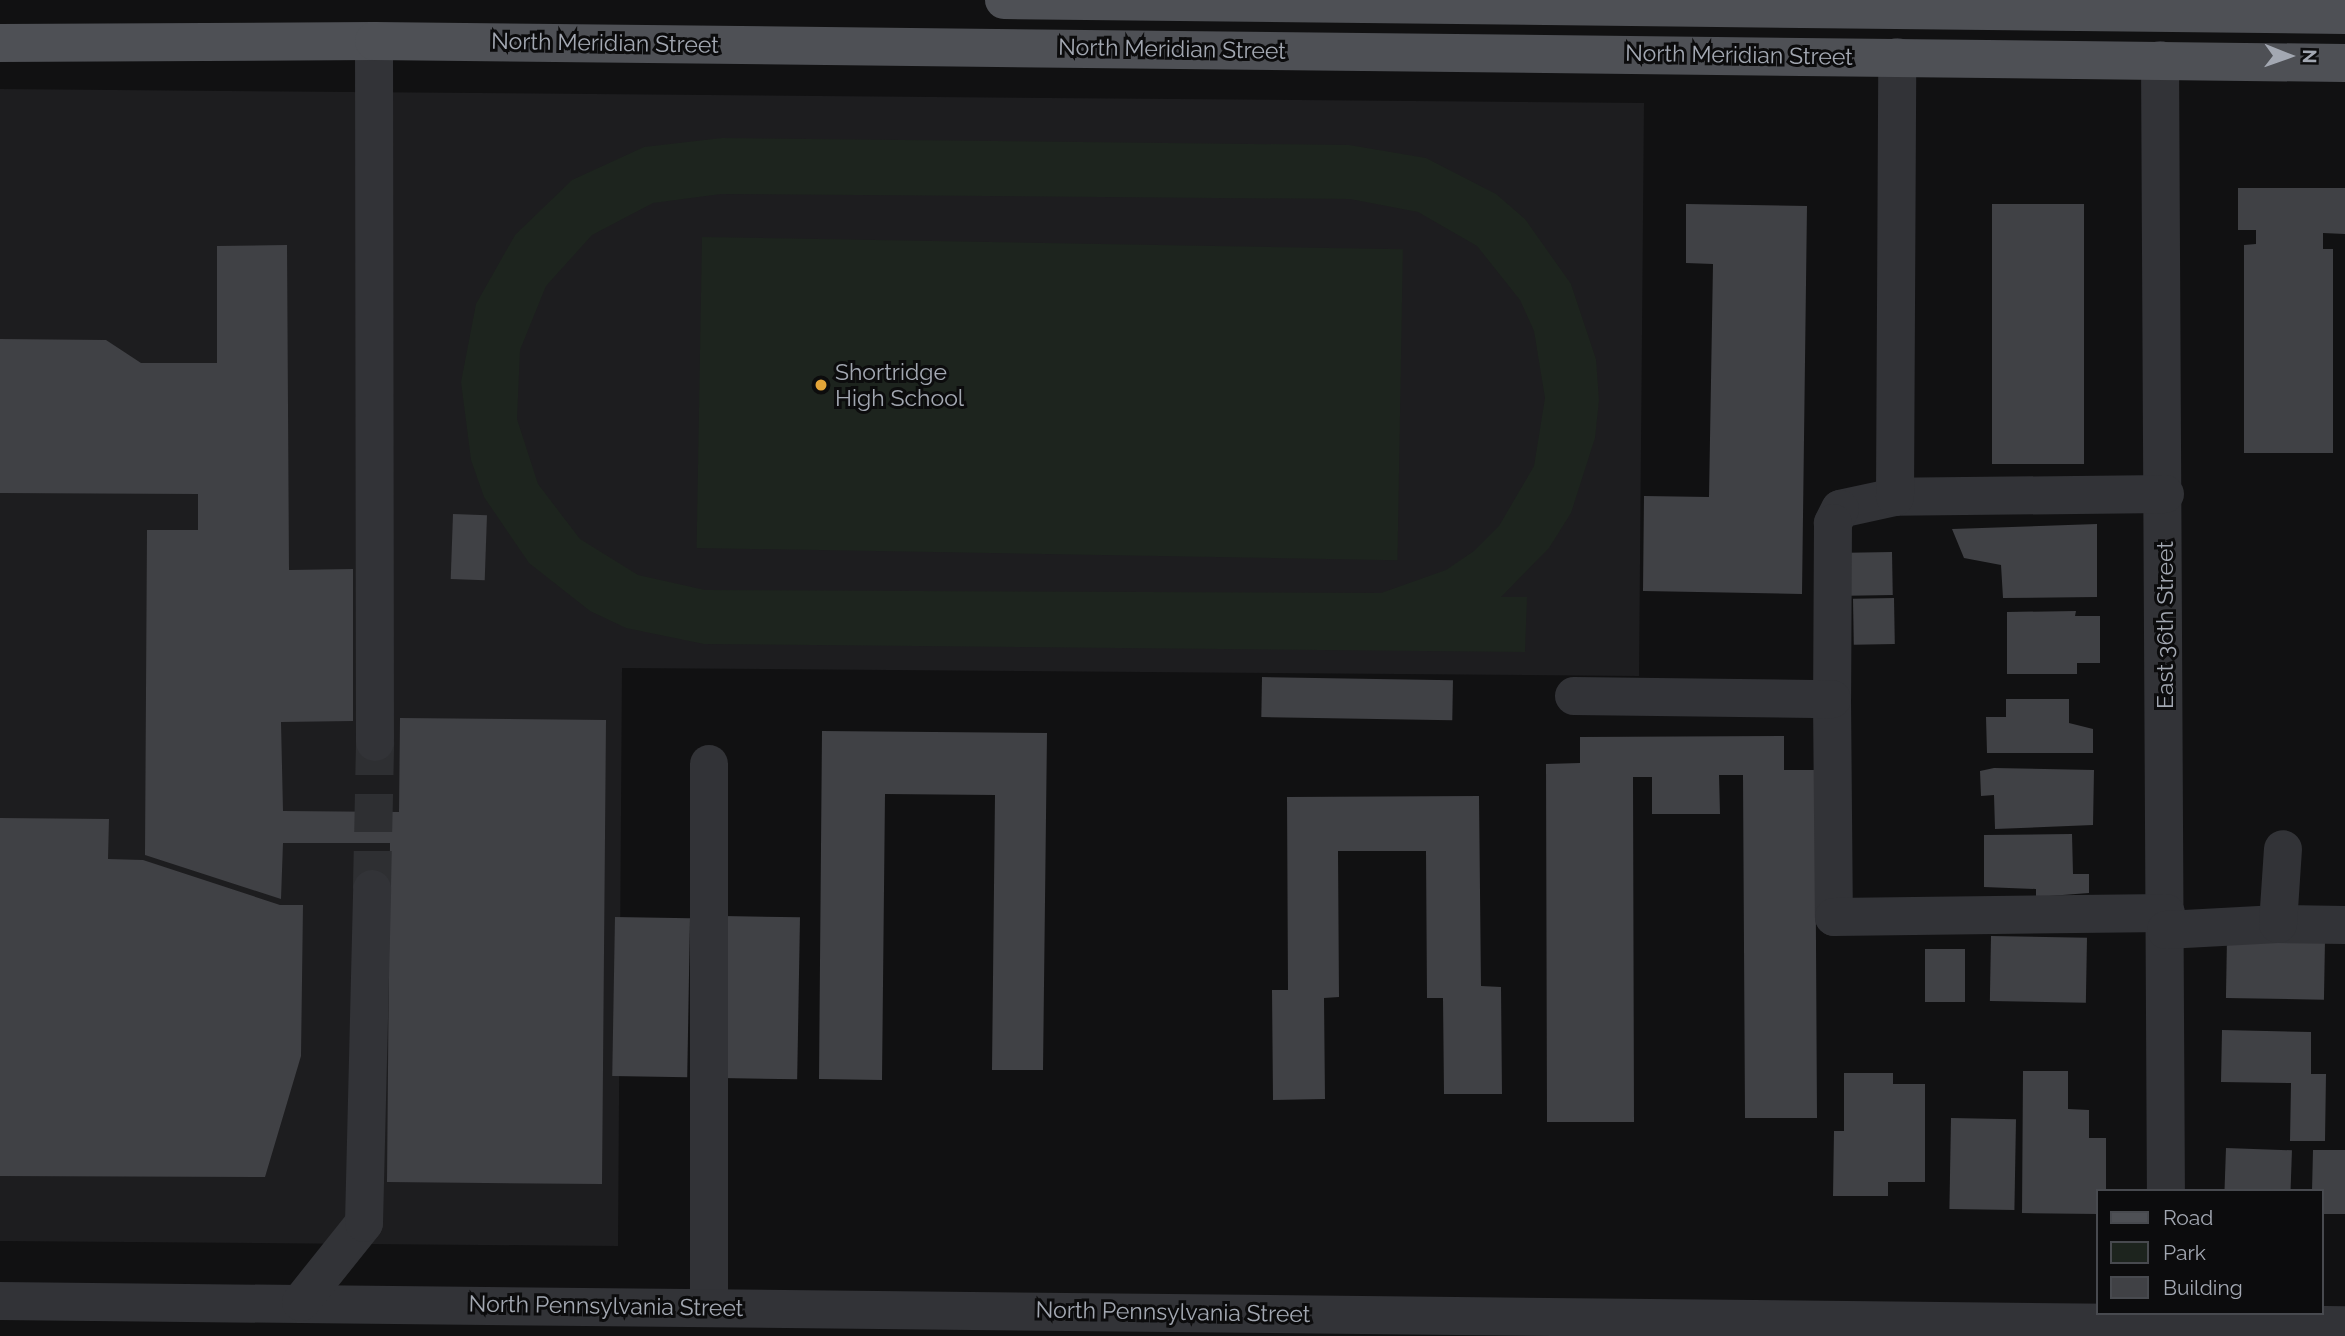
<!DOCTYPE html>
<style>
body{margin:0}
#map{position:relative;width:2345px;height:1336px;overflow:hidden;background:#111112;font-family:Raleway,sans-serif}
div>[style]{position:absolute}
[style*='--x']{left:calc(var(--x)*1px);top:calc(var(--y)*1px);width:calc(var(--w)*1px);rotate:calc(var(--a)*1deg)}
.built>*{inset:0;background:#1d1d1f}
.green>*{inset:0;background:#1d241e;transform-origin:0 0}
.building>*{inset:0;background:#404145;transform-origin:0 0}
.minor-tunnel>*{height:38px;margin-top:-19px;transform-origin:0;background:repeating-linear-gradient(90deg,#2e2f32 0 38px,transparent 0 57px)}
.minor>*{height:38px;margin:-19px;padding:0 19px;transform-origin:19px;border-radius:19px;background:#323337}
.major>*{height:38px;margin:-19px;padding:0 19px;transform-origin:19px;border-radius:19px;background:#4e5055}
.dots>*{width:19px;height:19px;translate:-50% -50%;box-sizing:border-box;border:4px solid #0c0c0d;border-radius:50%}
span{translate:-50% -50%;white-space:nowrap;text-align:center;line-height:1.15;-webkit-text-stroke:6px #0c0c0d;paint-order:stroke}
.street-label{font-size:23px;color:#a3a8b2}
.poi-label{font-size:23px;color:#a3a8b2}
.left{translate:0 -50%;text-align:left}
.legend{position:absolute;left:2096px;top:1189px;width:228px;height:126px;box-sizing:border-box;background:#0c0c0d;border:2px solid #484a4f;margin:0;padding:9px 12px;list-style:none;font-size:21px;color:#a3a8b2}
.legend li{display:flex;align-items:center;gap:14px;height:35px}
.legend b{width:35px;border:2px solid #484a4f}
.north{position:absolute;left:2254px;top:21px;width:70px;height:70px;-webkit-text-stroke:5px #0c0c0d;paint-order:stroke;rotate:91deg;font-size:19px;font-weight:700;line-height:28px;text-align:center;color:#a3a8b2}
.north::after{content:'';display:block;margin:auto;width:24px;height:32px;background:#a3a8b2;clip-path:polygon(50% 0,100% 100%,50% 72%,0 100%)}
</style>
<div id="map">
<div class="built">
<i style="clip-path:polygon(0 89px,1644px 103px,1639px 676px,622px 668px,618px 1246px,0 1241px)"></i>
</div>
<div class="green">
<i style="clip-path:polygon(evenodd,722px 138px,1349px 145px,1426px 158px,1496px 194px,1525px 219px,1571px 284px,1596px 359px,1599px 400px,1595px 438px,1571px 513px,1549px 548px,1501px 597px,1527px 597px,1525px 652px,704px 644px,626px 628px,590px 611px,529px 563px,484px 497px,471px 460px,461px 382px,476px 304px,515px 235px,572px 180px,644px 147px,722px 138px,721px 194px,1350px 199px,1418px 212px,1477px 246px,1520px 300px,1534px 331px,1545px 398px,1534px 466px,1499px 526px,1474px 551px,1446px 570px,1381px 593px,705px 590px,638px 575px,580px 539px,538px 484px,517px 419px,520px 350px,546px 286px,592px 235px,653px 203px,721px 194px)"></i>
<i style="left:702px;top:237px;width:701px;height:311px;rotate:1deg"></i>
</div>
<div class="building">
<i style="clip-path:polygon(2238px 188px,2345px 188px,2345px 234px,2323px 233px,2323px 249px,2333px 249px,2333px 453px,2244px 453px,2244px 245px,2256px 244px,2256px 230px,2238px 230px)"></i>
<i style="clip-path:polygon(1686px 204px,1807px 206px,1802px 594px,1643px 591px,1644px 496px,1709px 497px,1713px 264px,1686px 263px)"></i>
<i style="left:1992px;top:204px;width:92px;height:260px"></i>
<i style="clip-path:polygon(287px 245px,289px 570px,353px 569px,353px 721px,281px 722px,283px 811px,399px 812px,400px 718px,606px 720px,602px 1184px,387px 1182px,390px 843px,283px 843px,281px 899px,145px 855px,147px 530px,198px 530px,198px 494px,0 493px,0 339px,106px 340px,141px 363px,217px 363px,217px 246px)"></i>
<i style="left:453px;top:514px;width:34px;height:65px;rotate:2deg"></i>
<i style="clip-path:polygon(2097px 524px,2097px 597px,2003px 598px,2001px 565px,1964px 558px,1952px 529px)"></i>
<i style="left:1892px;top:552px;width:43px;height:44px;rotate:89deg"></i>
<i style="left:1894px;top:598px;width:46px;height:41px;rotate:89deg"></i>
<i style="clip-path:polygon(2076px 611px,2075px 616px,2100px 616px,2100px 663px,2077px 663px,2077px 674px,2007px 674px,2007px 612px)"></i>
<i style="left:1262px;top:677px;width:191px;height:40px;rotate:1deg"></i>
<i style="clip-path:polygon(2006px 699px,2069px 699px,2069px 723px,2093px 729px,2093px 753px,1987px 753px,1986px 717px,2006px 717px)"></i>
<i style="clip-path:polygon(822px 731px,1047px 733px,1043px 1070px,992px 1070px,995px 795px,885px 794px,882px 1080px,819px 1079px)"></i>
<i style="clip-path:polygon(1784px 736px,1784px 770px,1815px 770px,1817px 1118px,1745px 1118px,1743px 775px,1719px 775px,1720px 814px,1652px 814px,1652px 777px,1633px 777px,1634px 1122px,1547px 1122px,1546px 764px,1580px 763px,1580px 737px)"></i>
<i style="clip-path:polygon(1994px 768px,2094px 770px,2093px 825px,1995px 829px,1994px 795px,1981px 796px,1980px 771px)"></i>
<i style="clip-path:polygon(1479px 796px,1481px 986px,1501px 987px,1502px 1094px,1444px 1094px,1443px 998px,1427px 998px,1426px 851px,1338px 851px,1339px 997px,1324px 998px,1325px 1099px,1273px 1100px,1272px 990px,1288px 990px,1287px 797px)"></i>
<i style="clip-path:polygon(0 818px,109px 819px,108px 859px,143px 860px,280px 905px,303px 905px,301px 1056px,265px 1177px,0 1176px)"></i>
<i style="clip-path:polygon(2072px 834px,2073px 874px,2089px 874px,2089px 893px,2036px 897px,2036px 889px,1984px 887px,1984px 835px)"></i>
<i style="left:723px;top:916px;width:77px;height:162px;rotate:1deg"></i>
<i style="left:615px;top:917px;width:75px;height:159px;rotate:1deg"></i>
<i style="left:1991px;top:936px;width:96px;height:65px;rotate:1deg"></i>
<i style="left:2227px;top:938px;width:98px;height:60px;rotate:1deg"></i>
<i style="left:1925px;top:949px;width:40px;height:53px"></i>
<i style="clip-path:polygon(2222px 1030px,2311px 1032px,2311px 1074px,2326px 1074px,2325px 1141px,2290px 1141px,2291px 1083px,2221px 1082px)"></i>
<i style="clip-path:polygon(2023px 1071px,2068px 1071px,2068px 1109px,2089px 1110px,2089px 1138px,2106px 1138px,2106px 1191px,2098px 1191px,2098px 1214px,2022px 1213px)"></i>
<i style="clip-path:polygon(1844px 1073px,1893px 1073px,1893px 1084px,1925px 1084px,1925px 1182px,1888px 1182px,1888px 1196px,1833px 1196px,1834px 1131px,1844px 1131px)"></i>
<i style="left:1951px;top:1118px;width:65px;height:91px;rotate:1deg"></i>
<i style="left:2226px;top:1148px;width:66px;height:43px;rotate:2deg"></i>
<i style="clip-path:polygon(2313px 1150px,2345px 1150px,2345px 1214px,2322px 1214px,2322px 1191px,2312px 1191px)"></i>
</div>
<div class="minor-tunnel">
<i style="--x:372;--y:889;--w:147;--a:-88.8"></i>
</div>
<div class="minor">
<i style="--x:374;--y:41;--w:701;--a:89.92"></i>
<i style="--x:2160;--y:60;--w:1131;--a:89.7"></i>
<i style="--x:2165;--y:494;--w:270;--a:179.4"></i>
<i style="--x:1895;--y:497;--w:56;--a:167.7"></i>
<i style="--x:1840;--y:509;--w:16;--a:117"></i>
<i style="--x:1833;--y:523;--w:176;--a:90.3"></i>
<i style="--x:1832;--y:699;--w:218;--a:89.5"></i>
<i style="--x:1834;--y:917;--w:332;--a:-0.7"></i>
<i style="--x:1895;--y:497;--w:440;--a:-89.7"></i>
<i style="--x:1574;--y:696;--w:258;--a:0.7"></i>
<i style="--x:709;--y:764;--w:543;--a:90"></i>
<i style="--x:2278;--y:924;--w:67;--a:0.9"></i>
<i style="--x:2166;--y:930;--w:112;--a:-3.1"></i>
<i style="--x:2278;--y:924;--w:75;--a:-86.2"></i>
<i style="--x:0;--y:1301;--w:2345;--a:0.59"></i>
<i style="--x:301;--y:1302;--w:101;--a:-51.4"></i>
<i style="--x:364;--y:1223;--w:334;--a:-88.6"></i>
</div>
<div class="major">
<i style="--x:1004;--y:0;--w:1341;--a:0.64"></i>
<i style="--x:0;--y:43;--w:374;--a:-0.3"></i>
<i style="--x:374;--y:41;--w:1971;--a:0.64"></i>
</div>
<div class="dots">
<i style="left:821px;top:385px;background:#e3a438"></i>
</div>
<div class="street-label">
<span style="left:605px;top:43px;rotate:1deg">North Meridian Street</span>
<span style="left:1172px;top:49px;rotate:1deg">North Meridian Street</span>
<span style="left:1739px;top:55px;rotate:1deg">North Meridian Street</span>
<span style="left:2165px;top:625px;rotate:-90deg">East 36th Street</span>
<span style="left:606px;top:1306px;rotate:1deg">North Pennsylvania Street</span>
<span style="left:1173px;top:1312px;rotate:1deg">North Pennsylvania Street</span>
</div>
<div class="poi-label">
<span class="left" style="left:835px;top:385px">Shortridge<br>High School</span>
</div>
<ul class="legend">
<li><b style="height:9px;background:#4e5055"></b>Road</li>
<li><b style="height:19px;background:#1d241e"></b>Park</li>
<li><b style="height:19px;background:#404145"></b>Building</li>
</ul>
<div class="north">N</div>
</div>
